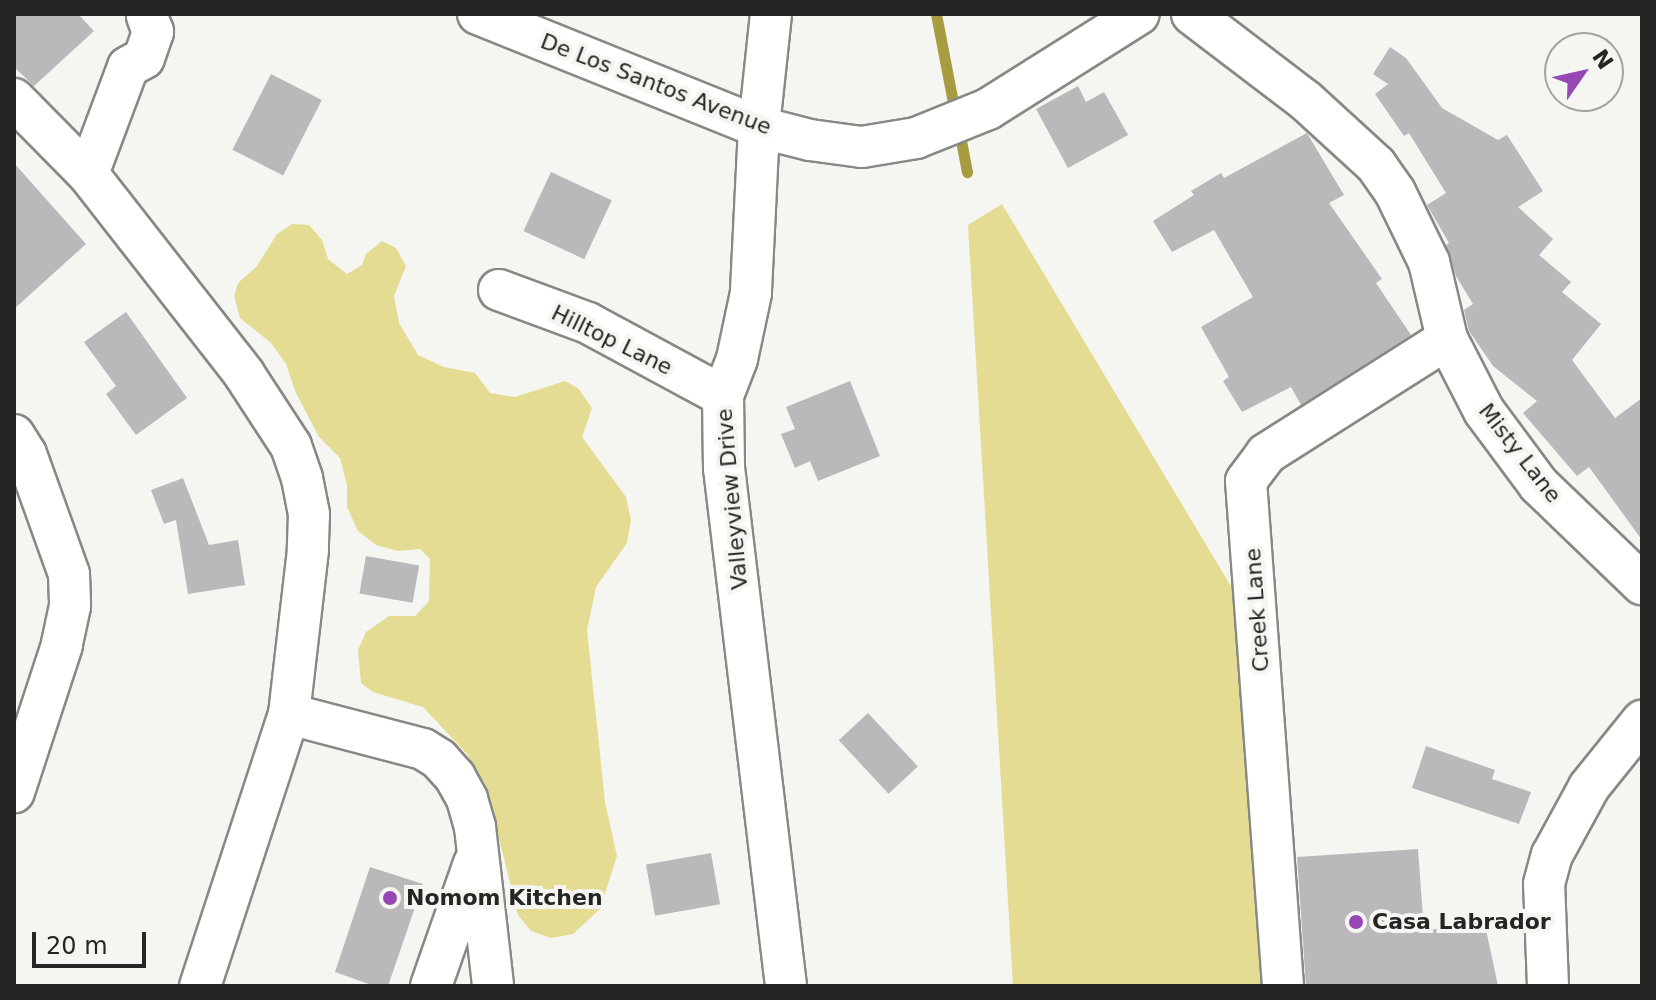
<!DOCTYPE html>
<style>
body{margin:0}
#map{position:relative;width:1656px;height:1000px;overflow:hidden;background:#f5f5f1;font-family:"DejaVu Sans",sans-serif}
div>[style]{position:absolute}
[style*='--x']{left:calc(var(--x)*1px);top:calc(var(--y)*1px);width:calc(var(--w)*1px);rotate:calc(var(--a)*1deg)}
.green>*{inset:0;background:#e4dc92}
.stream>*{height:11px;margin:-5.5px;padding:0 5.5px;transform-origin:5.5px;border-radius:5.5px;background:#a79c3f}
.building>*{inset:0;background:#bab8bb;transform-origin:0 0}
.roads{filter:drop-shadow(2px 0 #888884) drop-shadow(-2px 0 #888884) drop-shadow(0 2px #888884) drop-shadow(0 -2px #888884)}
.minor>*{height:40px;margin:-20px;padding:0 20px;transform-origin:20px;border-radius:20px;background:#fff}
.dots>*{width:22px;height:22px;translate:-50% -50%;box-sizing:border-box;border:4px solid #f5f5f1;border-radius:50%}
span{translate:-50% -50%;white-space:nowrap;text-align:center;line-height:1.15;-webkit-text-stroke:8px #f5f5f1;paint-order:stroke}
.street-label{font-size:22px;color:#252523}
.poi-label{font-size:22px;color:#252523;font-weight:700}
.left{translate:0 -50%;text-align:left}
.frame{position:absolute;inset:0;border:16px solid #252523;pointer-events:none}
.north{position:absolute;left:1544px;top:32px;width:80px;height:80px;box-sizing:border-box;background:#f5f5f1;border:2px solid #a2a29f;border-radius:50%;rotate:56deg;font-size:22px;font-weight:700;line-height:32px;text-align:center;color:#252523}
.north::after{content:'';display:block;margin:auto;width:28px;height:36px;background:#9746b5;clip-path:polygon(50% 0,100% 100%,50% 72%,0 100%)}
.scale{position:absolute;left:32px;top:932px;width:114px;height:36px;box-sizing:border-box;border:4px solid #252523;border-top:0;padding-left:10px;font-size:24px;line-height:28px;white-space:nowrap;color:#252523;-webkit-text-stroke:6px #f5f5f1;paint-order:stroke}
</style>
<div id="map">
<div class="green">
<i style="clip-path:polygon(1002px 204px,1232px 588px,1266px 986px,1013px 986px,968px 225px)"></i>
<i style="clip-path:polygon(292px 224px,309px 225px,322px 240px,328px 259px,347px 274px,362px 265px,366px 254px,382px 241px,396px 248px,406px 266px,394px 296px,399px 323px,418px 355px,444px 367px,475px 373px,490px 393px,515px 397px,565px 381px,578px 388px,592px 408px,582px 437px,626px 497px,631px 520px,627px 543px,596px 587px,587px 630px,605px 802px,617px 856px,600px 909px,573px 934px,551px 938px,531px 931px,518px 915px,486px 785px,467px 754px,423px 707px,373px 692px,361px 683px,358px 650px,366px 632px,389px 616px,415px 616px,429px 601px,430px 559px,420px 549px,398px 551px,376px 545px,358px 531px,347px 507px,347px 485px,340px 458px,319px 437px,296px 393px,286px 364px,271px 343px,240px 318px,234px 296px,238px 283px,257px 266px,277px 234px)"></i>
</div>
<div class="stream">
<i style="--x:936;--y:14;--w:101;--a:79.1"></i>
<i style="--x:959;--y:130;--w:43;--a:79.2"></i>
</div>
<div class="building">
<i style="clip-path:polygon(14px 14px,78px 14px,94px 31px,34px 86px,14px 67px)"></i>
<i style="clip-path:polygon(1390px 47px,1406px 58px,1442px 108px,1498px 140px,1507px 135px,1543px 191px,1518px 207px,1553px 239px,1539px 255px,1571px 282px,1562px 292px,1601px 324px,1572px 360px,1615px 418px,1642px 398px,1642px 540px,1589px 467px,1577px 476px,1523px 413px,1537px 401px,1493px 366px,1469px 331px,1464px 310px,1473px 304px,1456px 276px,1446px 245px,1449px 243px,1427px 205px,1446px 193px,1409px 133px,1404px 136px,1375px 94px,1388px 84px,1373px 74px)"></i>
<i style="left:271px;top:74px;width:57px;height:85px;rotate:27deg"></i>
<i style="clip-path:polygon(1078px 86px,1086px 102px,1104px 92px,1128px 135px,1068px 168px,1036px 109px)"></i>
<i style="clip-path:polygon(1307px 133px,1344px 195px,1329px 203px,1382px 279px,1376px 283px,1411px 335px,1301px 405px,1291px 387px,1242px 412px,1223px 381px,1229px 377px,1201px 327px,1253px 297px,1214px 230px,1172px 252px,1153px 221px,1194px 195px,1191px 191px,1221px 173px,1224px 178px)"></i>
<i style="clip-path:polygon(14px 163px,86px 244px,14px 309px)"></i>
<i style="left:551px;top:172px;width:67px;height:65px;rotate:25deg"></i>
<i style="clip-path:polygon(126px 312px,187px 398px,136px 435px,106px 394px,116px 386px,84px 342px)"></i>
<i style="clip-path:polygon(850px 381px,880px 456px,818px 481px,810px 461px,795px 468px,781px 434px,795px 429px,786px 407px)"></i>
<i style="clip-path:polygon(183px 478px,209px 545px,238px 540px,245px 585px,188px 594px,176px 520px,164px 524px,151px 490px)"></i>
<i style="left:366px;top:556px;width:54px;height:38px;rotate:10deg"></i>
<i style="left:868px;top:713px;width:73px;height:40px;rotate:47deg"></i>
<i style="clip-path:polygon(1426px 746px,1495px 770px,1492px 779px,1531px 792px,1519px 824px,1412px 788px)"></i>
<i style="clip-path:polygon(1418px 849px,1424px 931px,1484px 920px,1498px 986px,1306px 986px,1297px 857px)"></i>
<i style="left:711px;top:853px;width:52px;height:66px;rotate:80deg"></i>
<i style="clip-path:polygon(370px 867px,423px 884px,388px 986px,374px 986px,335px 972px)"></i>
</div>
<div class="roads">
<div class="minor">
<i style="--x:478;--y:14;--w:303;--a:21.9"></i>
<i style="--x:759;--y:127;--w:53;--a:14.3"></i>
<i style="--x:810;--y:140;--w:52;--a:7.7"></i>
<i style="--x:862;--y:147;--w:55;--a:-9.5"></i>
<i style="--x:916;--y:138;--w:78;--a:-21.9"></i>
<i style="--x:988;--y:109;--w:178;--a:-32.2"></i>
<i style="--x:771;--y:14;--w:114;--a:96.1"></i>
<i style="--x:759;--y:127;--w:166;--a:92.8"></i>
<i style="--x:751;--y:293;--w:67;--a:102"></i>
<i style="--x:737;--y:359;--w:40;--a:111"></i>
<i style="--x:723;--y:396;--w:72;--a:89.2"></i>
<i style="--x:724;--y:468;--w:522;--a:83.17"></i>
<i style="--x:1192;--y:14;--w:142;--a:37.3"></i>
<i style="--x:1305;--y:100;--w:96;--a:42.5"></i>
<i style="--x:1376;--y:165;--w:33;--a:55"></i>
<i style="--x:1395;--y:192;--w:78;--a:64.1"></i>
<i style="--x:1429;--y:262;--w:79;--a:76.8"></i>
<i style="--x:1447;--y:339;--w:81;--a:62.8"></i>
<i style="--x:1484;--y:411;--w:92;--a:53.4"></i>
<i style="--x:1539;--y:485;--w:143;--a:43.9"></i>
<i style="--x:14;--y:99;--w:105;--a:45.4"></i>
<i style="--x:88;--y:174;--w:254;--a:52"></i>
<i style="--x:244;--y:374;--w:86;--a:56.9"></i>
<i style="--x:291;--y:446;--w:34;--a:71"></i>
<i style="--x:302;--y:478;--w:37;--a:79"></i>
<i style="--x:309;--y:514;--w:36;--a:92"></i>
<i style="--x:308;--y:550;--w:165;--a:96.6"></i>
<i style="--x:289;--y:714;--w:286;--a:108.1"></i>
<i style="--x:88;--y:174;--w:114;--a:-69.5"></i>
<i style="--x:128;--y:67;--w:18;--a:-29"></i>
<i style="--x:144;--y:58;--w:28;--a:-71"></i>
<i style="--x:153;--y:32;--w:17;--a:-111"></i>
<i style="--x:499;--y:290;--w:95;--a:20.3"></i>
<i style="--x:588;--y:323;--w:153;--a:28.4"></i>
<i style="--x:14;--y:435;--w:22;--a:58"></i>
<i style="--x:26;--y:454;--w:127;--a:70.3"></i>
<i style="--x:69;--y:574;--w:32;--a:88"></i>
<i style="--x:70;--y:606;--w:40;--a:102"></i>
<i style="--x:62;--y:645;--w:155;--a:108.1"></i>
<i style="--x:289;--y:714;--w:138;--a:14.6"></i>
<i style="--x:423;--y:749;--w:19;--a:32"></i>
<i style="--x:439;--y:759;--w:24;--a:48"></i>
<i style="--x:455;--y:777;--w:25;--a:61"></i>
<i style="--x:467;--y:799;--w:29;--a:74"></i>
<i style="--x:475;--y:827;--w:160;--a:83.5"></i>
<i style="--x:431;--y:986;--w:130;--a:-70.7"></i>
<i style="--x:1283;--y:986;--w:506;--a:-94.19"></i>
<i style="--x:1246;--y:481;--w:34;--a:-53"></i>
<i style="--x:1266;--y:454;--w:214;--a:-32.4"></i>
<i style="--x:1548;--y:986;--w:102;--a:-92.2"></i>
<i style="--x:1544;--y:884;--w:30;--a:-75"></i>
<i style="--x:1552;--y:855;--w:77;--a:-61.4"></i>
<i style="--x:1589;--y:787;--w:85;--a:-51.2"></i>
</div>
</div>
<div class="dots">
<i style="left:390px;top:898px;background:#9746b5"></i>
<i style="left:1356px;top:922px;background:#9746b5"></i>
</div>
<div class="street-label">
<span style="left:656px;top:84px;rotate:21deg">De Los Santos Avenue</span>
<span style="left:612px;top:340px;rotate:26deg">Hilltop Lane</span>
<span style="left:1520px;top:453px;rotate:52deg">Misty Lane</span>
<span style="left:732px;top:499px;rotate:-95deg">Valleyview Drive</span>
<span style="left:1257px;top:610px;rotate:-94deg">Creek Lane</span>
</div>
<div class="poi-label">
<span class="left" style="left:406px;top:898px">Nomom Kitchen</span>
<span class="left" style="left:1372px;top:922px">Casa Labrador</span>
</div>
<div class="frame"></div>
<div class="north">N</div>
<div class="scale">20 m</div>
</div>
